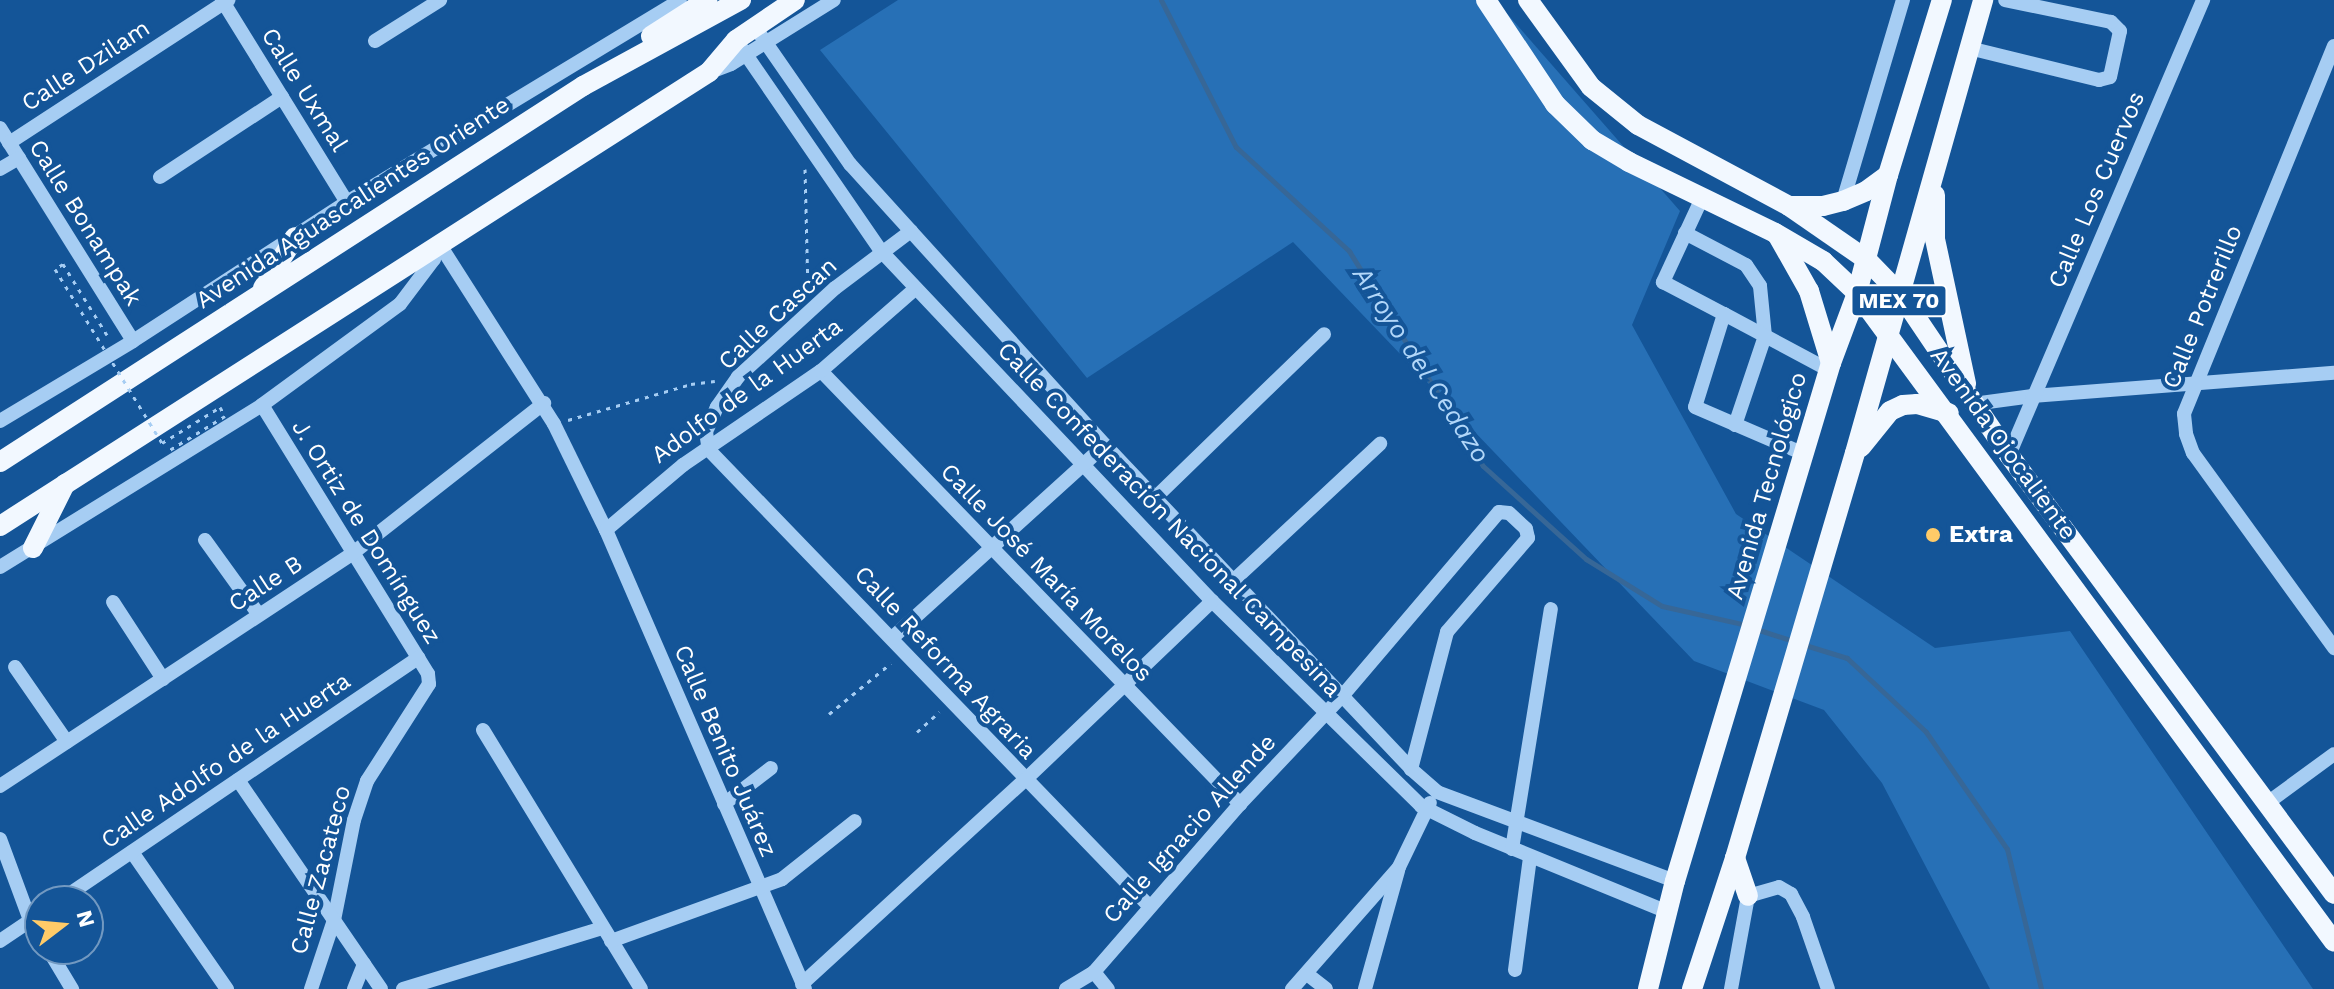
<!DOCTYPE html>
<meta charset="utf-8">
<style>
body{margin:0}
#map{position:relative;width:2334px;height:989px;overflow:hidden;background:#145598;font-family:"Work Sans",sans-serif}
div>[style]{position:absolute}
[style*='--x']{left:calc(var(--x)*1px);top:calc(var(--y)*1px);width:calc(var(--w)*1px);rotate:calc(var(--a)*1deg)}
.green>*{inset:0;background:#2770b6}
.stream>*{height:5px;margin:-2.5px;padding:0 2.5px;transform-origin:2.5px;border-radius:2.5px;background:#376797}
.path>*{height:3px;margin-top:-1.5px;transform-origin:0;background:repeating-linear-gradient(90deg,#a6cdf3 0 4px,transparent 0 10px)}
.minor>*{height:14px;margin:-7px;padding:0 7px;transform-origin:7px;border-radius:7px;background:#a6cdf3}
.major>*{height:20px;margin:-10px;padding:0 10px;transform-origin:10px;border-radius:10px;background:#f2f8ff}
.path-bridge>*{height:3px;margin-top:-1.5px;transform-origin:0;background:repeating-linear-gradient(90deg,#a6cdf3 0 4px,transparent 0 10px)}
.dots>*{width:22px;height:22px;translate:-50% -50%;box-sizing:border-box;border:4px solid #145598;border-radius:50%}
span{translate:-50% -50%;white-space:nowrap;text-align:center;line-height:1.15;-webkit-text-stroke:8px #145598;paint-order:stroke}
.shield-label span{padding:2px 6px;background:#145598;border:2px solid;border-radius:6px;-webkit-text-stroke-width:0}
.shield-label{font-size:22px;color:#fff;font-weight:700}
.street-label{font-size:24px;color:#fff}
.poi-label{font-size:24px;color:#fff;font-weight:700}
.left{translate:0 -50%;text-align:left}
.water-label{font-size:26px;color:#b2d7f9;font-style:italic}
.north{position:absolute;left:24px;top:885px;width:80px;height:80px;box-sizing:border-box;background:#145598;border:2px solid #7299c1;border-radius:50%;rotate:74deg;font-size:22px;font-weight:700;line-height:32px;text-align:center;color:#fff}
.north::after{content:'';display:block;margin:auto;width:28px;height:36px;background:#ffcb68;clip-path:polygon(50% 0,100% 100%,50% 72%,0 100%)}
</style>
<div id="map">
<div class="green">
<i style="clip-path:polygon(898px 0,1495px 0,1680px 211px,1632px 325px,1736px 514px,1935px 648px,2070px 631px,2313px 989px,1990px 989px,1882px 783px,1824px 710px,1694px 661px,1293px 242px,1087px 378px,820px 50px)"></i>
</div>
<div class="stream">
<i style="--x:1161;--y:0;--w:165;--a:63"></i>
<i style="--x:1236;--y:147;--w:154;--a:42.6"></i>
<i style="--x:1349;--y:251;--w:253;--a:58.1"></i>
<i style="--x:1483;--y:466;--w:139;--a:42.1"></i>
<i style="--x:1586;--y:559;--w:89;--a:31.7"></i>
<i style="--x:1662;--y:606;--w:86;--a:12.7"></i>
<i style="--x:1756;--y:629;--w:42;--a:18"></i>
<i style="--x:1805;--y:645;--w:44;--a:17.2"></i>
<i style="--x:1847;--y:658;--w:108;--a:43.1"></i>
<i style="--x:1926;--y:732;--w:142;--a:55.3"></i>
<i style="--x:2007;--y:849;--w:144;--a:76.3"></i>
</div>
<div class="path">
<i style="--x:805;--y:169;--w:120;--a:88.6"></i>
<i style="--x:568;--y:420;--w:128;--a:-16.3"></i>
<i style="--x:691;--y:384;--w:24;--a:-7"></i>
<i style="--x:829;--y:714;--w:80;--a:-39.4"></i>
<i style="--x:917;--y:732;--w:30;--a:-42"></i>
</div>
<div class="minor">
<i style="--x:222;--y:0;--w:238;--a:58.3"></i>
<i style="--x:755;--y:27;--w:167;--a:55.3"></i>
<i style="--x:850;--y:164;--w:379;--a:47.8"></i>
<i style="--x:1105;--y:445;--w:446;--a:46.6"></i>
<i style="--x:1411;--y:769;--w:35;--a:41"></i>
<i style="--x:1437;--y:792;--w:254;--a:20.5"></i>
<i style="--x:736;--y:40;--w:256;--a:55.5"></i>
<i style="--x:881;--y:251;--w:482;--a:46.6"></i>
<i style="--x:1212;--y:601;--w:293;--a:44.4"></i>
<i style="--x:1421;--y:806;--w:60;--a:26.6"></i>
<i style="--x:1475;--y:833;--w:209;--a:22.3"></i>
<i style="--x:375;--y:41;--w:77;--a:-32.2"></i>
<i style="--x:2334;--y:46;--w:397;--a:112.2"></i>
<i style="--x:2184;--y:414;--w:20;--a:84"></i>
<i style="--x:2186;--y:434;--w:20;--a:70"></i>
<i style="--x:2193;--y:453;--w:241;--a:54.1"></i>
<i style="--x:1969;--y:48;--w:134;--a:13.8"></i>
<i style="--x:2099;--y:80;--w:11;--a:-15"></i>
<i style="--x:2110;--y:77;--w:47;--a:-77.7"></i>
<i style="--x:2120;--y:31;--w:13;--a:-135"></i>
<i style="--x:2111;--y:22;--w:108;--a:-168.3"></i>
<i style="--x:713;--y:71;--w:19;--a:-21"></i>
<i style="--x:731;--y:64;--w:121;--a:-31.9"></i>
<i style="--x:0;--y:128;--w:251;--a:58"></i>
<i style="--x:9;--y:143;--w:262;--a:-33.1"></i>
<i style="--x:0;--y:169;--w:22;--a:-30"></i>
<i style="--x:160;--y:177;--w:146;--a:-33.3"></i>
<i style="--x:1702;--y:198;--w:93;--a:114.9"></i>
<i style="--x:1663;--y:282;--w:69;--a:27.7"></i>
<i style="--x:1724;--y:314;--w:97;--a:107.3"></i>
<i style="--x:1695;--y:407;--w:119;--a:23.3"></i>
<i style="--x:1843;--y:201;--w:210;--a:-73.4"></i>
<i style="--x:911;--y:231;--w:95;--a:143.1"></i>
<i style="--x:835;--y:288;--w:132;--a:137.5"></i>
<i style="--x:738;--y:377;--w:37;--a:125"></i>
<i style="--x:717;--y:407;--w:27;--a:114"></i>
<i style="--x:706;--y:432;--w:18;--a:81"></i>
<i style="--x:709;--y:450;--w:634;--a:46.02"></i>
<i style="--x:1685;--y:233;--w:69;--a:27.7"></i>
<i style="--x:1746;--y:265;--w:25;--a:56"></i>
<i style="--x:1760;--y:286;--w:50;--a:84.3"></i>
<i style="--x:1765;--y:336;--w:94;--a:108.6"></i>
<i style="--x:440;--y:245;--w:212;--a:57.5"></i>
<i style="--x:554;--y:424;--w:118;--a:63.9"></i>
<i style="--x:606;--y:530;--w:500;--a:66.56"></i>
<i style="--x:1724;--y:314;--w:119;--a:28.1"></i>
<i style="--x:821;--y:371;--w:603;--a:45.94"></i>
<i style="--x:1973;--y:404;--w:60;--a:-7.7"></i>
<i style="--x:2032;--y:396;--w:303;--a:-4.4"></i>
<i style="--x:262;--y:405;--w:316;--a:58.3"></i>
<i style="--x:428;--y:674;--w:10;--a:84"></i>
<i style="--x:429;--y:684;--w:115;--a:122.6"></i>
<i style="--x:367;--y:781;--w:41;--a:108.4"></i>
<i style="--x:354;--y:820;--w:102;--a:101.3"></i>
<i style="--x:334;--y:920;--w:73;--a:108.4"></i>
<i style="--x:0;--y:421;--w:155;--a:-31"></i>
<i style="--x:133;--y:341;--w:255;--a:-33"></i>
<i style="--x:347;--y:202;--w:389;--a:-31.2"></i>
<i style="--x:2009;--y:455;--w:495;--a:-66.9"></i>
<i style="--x:1156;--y:497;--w:234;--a:-44.1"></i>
<i style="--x:606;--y:530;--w:101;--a:-40.2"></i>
<i style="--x:683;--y:465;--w:167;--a:-34.3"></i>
<i style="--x:821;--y:371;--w:125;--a:-41.1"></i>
<i style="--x:205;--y:540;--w:92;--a:54.2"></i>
<i style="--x:0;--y:567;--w:308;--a:-31.7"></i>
<i style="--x:262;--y:405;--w:171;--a:-36.2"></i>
<i style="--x:400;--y:304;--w:56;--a:-52.9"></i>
<i style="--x:434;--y:259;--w:12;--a:-81"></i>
<i style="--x:1234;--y:580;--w:200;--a:-43"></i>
<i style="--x:113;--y:602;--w:92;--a:57"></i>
<i style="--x:892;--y:638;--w:287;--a:-42.2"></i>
<i style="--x:15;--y:667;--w:91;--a:55.3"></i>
<i style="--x:483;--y:730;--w:303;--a:58.6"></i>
<i style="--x:238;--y:780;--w:253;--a:55.6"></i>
<i style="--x:0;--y:786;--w:423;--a:-33.4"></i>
<i style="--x:353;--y:553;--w:243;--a:-38.1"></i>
<i style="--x:724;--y:804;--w:59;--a:-37.5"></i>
<i style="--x:2266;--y:804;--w:84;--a:-36.3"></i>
<i style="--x:0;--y:839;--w:86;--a:69.7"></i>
<i style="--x:30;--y:920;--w:19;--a:58"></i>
<i style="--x:1512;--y:849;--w:243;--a:-80.8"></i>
<i style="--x:132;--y:852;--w:167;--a:55.3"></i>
<i style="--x:59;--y:901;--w:434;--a:-34.1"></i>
<i style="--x:0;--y:941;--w:48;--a:-34"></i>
<i style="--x:611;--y:941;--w:182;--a:-19.9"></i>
<i style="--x:782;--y:879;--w:93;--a:-38.5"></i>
<i style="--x:48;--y:949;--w:47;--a:59"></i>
<i style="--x:1515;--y:970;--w:114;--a:-82.4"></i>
<i style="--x:1094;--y:972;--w:22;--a:51"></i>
<i style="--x:1307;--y:974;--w:24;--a:38"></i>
<i style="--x:802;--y:984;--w:302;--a:-42.5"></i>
<i style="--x:1025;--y:780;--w:259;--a:-43.7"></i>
<i style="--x:354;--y:989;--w:27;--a:-68"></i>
<i style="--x:403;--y:989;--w:209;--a:-17"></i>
<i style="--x:1066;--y:989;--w:33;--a:-31"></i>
<i style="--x:1094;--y:972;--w:223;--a:-49"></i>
<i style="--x:1240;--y:804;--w:151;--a:-46.6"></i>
<i style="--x:1344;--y:694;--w:239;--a:-49.6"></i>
<i style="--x:1499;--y:512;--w:10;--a:6"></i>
<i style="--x:1509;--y:513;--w:23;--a:43"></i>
<i style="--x:1526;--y:529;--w:9;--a:77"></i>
<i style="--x:1528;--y:538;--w:124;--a:130.8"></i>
<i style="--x:1447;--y:632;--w:142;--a:104.7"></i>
<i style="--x:1292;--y:989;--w:162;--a:-48.7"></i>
<i style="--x:1399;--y:867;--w:71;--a:-64.2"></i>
<i style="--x:1365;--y:989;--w:123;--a:-74.4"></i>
<i style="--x:1731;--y:989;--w:95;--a:-79.6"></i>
<i style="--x:1748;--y:896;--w:32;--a:-16"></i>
<i style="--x:1779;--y:887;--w:14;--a:30"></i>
<i style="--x:1791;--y:894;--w:26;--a:62"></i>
<i style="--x:1803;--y:917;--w:76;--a:70.9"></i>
</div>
<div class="major">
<i style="--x:1486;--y:0;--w:125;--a:56.4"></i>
<i style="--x:1555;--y:104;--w:52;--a:44.2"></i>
<i style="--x:1592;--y:140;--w:43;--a:30.7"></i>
<i style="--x:1629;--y:162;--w:162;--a:25.9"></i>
<i style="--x:1775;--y:233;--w:56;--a:30.3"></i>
<i style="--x:1823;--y:261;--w:47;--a:43.3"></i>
<i style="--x:1857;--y:293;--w:805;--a:53.68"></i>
<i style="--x:1528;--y:0;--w:107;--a:54.1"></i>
<i style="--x:1591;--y:87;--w:60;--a:39"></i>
<i style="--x:1638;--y:125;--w:171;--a:28.2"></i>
<i style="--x:1789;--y:206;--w:95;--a:34.7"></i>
<i style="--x:1867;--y:260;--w:49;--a:45.8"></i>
<i style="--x:1901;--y:295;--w:193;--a:56"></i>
<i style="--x:2009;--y:455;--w:546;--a:53.49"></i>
<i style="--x:651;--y:36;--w:67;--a:-32.7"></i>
<i style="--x:1935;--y:195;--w:44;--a:90"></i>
<i style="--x:1935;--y:239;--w:148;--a:77.9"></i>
<i style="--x:1789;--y:206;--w:34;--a:0"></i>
<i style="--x:1823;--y:206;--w:21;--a:-14"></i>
<i style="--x:1843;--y:201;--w:25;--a:-23"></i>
<i style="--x:1866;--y:191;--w:27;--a:-36"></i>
<i style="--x:1778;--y:236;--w:63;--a:60.6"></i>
<i style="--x:1809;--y:291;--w:75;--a:73"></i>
<i style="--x:263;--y:288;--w:60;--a:-57.9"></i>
<i style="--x:1861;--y:447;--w:46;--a:-51.1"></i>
<i style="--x:1890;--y:411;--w:14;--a:-25"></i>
<i style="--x:1903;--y:405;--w:14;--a:-4"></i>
<i style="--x:1917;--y:404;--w:33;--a:16"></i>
<i style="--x:0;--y:462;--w:694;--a:-32.82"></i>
<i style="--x:583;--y:86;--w:180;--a:-28.6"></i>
<i style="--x:0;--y:526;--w:842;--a:-32.63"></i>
<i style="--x:709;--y:72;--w:42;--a:-49.8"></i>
<i style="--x:736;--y:40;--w:71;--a:-34.1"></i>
<i style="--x:33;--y:548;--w:72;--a:-63.4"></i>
<i style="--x:1735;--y:858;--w:40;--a:71.1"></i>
<i style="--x:1648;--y:989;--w:111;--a:-76"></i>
<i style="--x:1675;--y:881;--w:541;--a:-73.24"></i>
<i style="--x:1831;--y:363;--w:75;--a:-69.6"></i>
<i style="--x:1857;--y:293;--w:122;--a:-75.3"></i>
<i style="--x:1888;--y:175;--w:183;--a:-72.9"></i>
<i style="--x:1692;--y:989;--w:138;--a:-71.8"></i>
<i style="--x:1735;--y:858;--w:422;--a:-73.5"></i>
<i style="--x:1855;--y:453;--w:471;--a:-74.2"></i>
</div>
<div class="path-bridge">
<i style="--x:107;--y:335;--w:84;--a:-121.8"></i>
<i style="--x:63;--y:264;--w:9;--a:148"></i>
<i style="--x:55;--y:269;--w:204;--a:58.4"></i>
<i style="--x:162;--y:443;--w:68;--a:-31.8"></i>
<i style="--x:220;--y:407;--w:10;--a:61"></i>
<i style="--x:225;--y:416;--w:67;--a:148.4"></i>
</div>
<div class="dots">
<i style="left:1933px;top:535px;background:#ffcb68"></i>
</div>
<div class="shield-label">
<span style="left:1899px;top:301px">MEX 70</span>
</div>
<div class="street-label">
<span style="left:86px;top:66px;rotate:-33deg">Calle Dzilam</span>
<span style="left:304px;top:90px;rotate:58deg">Calle Uxmal</span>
<span style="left:2097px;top:190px;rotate:-67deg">Calle Los Cuervos</span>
<span style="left:353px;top:203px;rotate:-33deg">Avenida Aguascalientes Oriente</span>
<span style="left:85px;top:223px;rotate:58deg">Calle Bonampak</span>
<span style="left:2203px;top:307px;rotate:-68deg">Calle Potrerillo</span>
<span style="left:778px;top:314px;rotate:-43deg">Calle Cascan</span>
<span style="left:747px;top:391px;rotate:-36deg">Adolfo de la Huerta</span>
<span style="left:2003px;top:444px;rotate:54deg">Avenida Ojocaliente</span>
<span style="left:1767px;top:486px;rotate:-74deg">Avenida Tecnológico</span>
<span style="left:1169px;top:520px;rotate:46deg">Calle Confederación Nacional Campesina</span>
<span style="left:366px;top:532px;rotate:58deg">J. Ortiz de Domínguez</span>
<span style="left:1046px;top:573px;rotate:46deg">Calle José María Morelos</span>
<span style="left:266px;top:584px;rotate:-33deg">Calle B</span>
<span style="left:945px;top:663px;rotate:47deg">Calle Reforma Agraria</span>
<span style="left:725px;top:751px;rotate:67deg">Calle Benito Juárez</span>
<span style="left:226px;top:761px;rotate:-34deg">Calle Adolfo de la Huerta</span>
<span style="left:1190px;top:829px;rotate:-48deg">Calle Ignacio Allende</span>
<span style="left:321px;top:870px;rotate:-75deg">Calle Zacateco</span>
</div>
<div class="poi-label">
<span class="left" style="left:1949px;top:535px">Extra</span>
</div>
<div class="water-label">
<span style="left:1421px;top:365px;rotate:57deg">Arroyo del Cedazo</span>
</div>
<div class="north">N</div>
</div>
